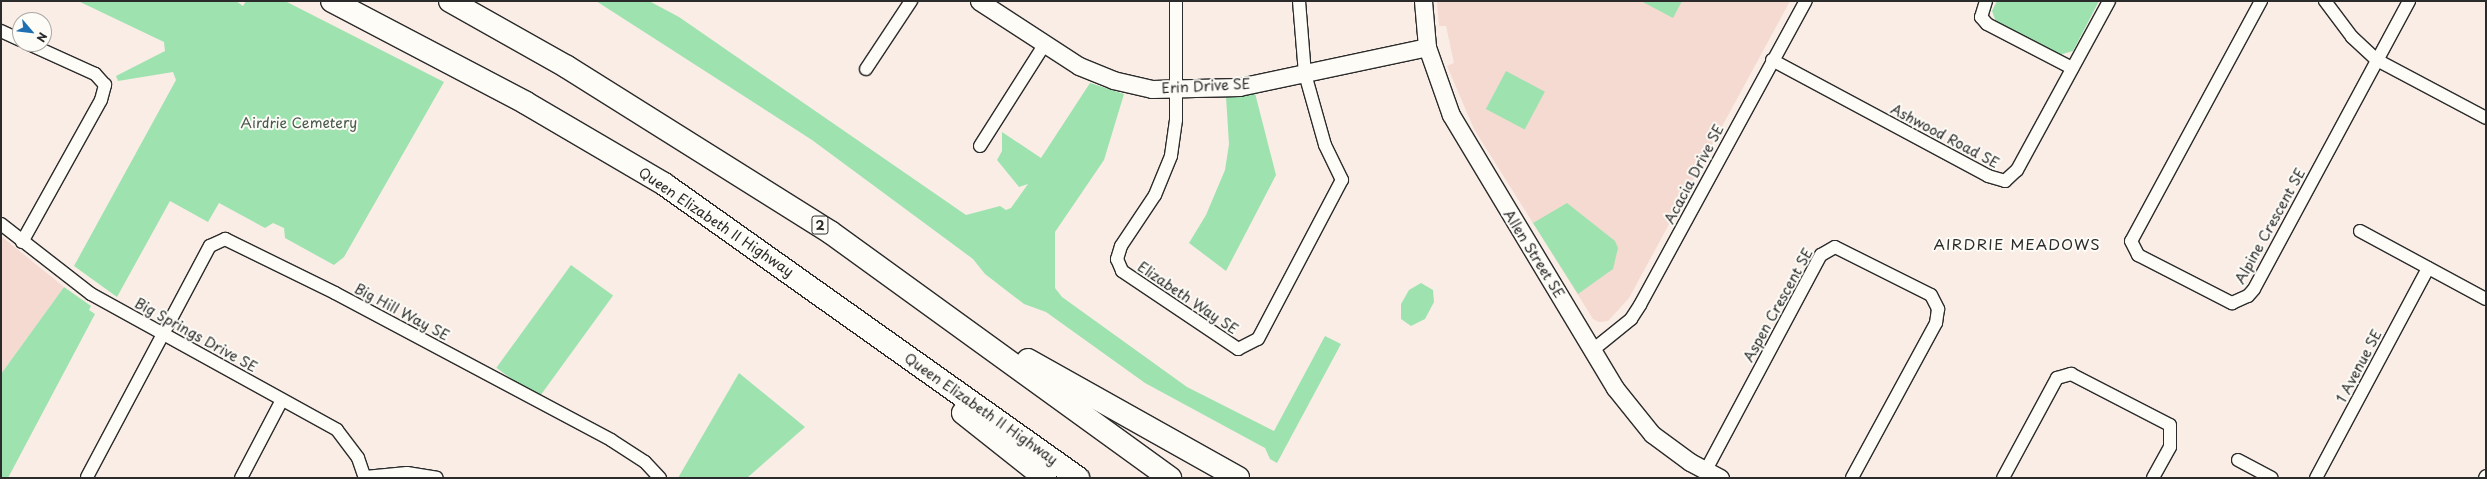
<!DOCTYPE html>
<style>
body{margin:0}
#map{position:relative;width:2487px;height:479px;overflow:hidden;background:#f9ede6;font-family:"Playpen Sans",sans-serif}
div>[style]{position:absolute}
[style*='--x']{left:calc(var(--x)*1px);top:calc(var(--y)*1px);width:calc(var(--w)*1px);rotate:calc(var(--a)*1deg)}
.built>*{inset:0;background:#f4dad1}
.green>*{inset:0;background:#9ee3af;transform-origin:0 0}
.roads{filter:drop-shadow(1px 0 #2b2b2b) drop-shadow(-1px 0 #2b2b2b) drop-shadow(0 1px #2b2b2b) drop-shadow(0 -1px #2b2b2b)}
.street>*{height:12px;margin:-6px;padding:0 6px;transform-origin:6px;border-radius:6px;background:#fdfcf7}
.secondary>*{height:17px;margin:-8.5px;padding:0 8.5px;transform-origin:8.5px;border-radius:8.5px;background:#fdfcf7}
.highway>*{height:22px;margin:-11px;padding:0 11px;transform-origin:11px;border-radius:11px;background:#fdfcf7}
span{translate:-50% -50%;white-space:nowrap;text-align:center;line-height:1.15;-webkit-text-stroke:4px #fdfcf7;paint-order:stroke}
.shield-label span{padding:1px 3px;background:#fdfcf7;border:1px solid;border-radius:3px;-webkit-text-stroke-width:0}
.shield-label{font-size:13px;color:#2b2b2b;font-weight:700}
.street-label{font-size:14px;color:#2b2b2b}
.park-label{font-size:14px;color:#48594c}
.neighbourhood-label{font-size:15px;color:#2b2b2b;letter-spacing:1px}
.frame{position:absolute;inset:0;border:2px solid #2b2b2b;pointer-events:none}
.north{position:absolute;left:12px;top:12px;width:40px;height:40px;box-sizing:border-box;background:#fdfcf7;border:1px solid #a9a8a5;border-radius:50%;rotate:118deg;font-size:11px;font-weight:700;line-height:16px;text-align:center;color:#2b2b2b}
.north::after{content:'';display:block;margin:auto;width:14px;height:18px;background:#1f6fb2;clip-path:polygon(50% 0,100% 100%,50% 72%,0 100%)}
</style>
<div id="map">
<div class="built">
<i style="clip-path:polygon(1437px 1px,1790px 1px,1629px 298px,1608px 321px,1599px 322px,1593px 319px,1474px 129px,1447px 66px,1454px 63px,1446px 26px,1439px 26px)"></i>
<i style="clip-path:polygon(1px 236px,64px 287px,1px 374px)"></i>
</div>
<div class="green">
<i style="clip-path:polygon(78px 1px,236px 1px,243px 6px,246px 1px,285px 1px,444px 82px,344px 257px,334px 265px,285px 238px,284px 228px,273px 223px,265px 228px,219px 203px,208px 222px,170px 201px,117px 297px,74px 266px,176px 80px,173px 72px,118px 81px,116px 76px,165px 51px,164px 42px)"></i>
<i style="clip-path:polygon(596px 1px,649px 1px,679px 17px,966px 215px,1000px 206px,1006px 210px,1011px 208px,1028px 184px,1019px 187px,997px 160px,1002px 151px,1002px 132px,1041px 158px,1090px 83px,1124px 94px,1104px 160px,1055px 232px,1055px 288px,1062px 297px,1187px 387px,1274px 431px,1325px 336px,1341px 344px,1277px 463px,1270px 459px,1265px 448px,1145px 383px,1046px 312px,1024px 304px,985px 274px,973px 259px,812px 140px)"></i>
<i style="clip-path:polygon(1641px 1px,1682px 1px,1673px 18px)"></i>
<i style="clip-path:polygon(1997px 1px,2099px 1px,2073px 51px,2059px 55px,1996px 22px,1992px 11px)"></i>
<i style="left:1506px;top:71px;width:44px;height:43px;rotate:28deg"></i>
<i style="clip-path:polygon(1255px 93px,1276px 175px,1226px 271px,1189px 243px,1206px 215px,1225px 170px,1229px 144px,1226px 97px)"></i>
<i style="clip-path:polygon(1567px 203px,1615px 241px,1618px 248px,1613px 269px,1578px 294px,1533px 223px)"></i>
<i style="left:571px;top:265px;width:52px;height:127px;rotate:36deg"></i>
<i style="clip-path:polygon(1421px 283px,1433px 290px,1434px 302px,1425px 319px,1411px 326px,1401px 319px,1401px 304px,1409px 290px)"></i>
<i style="clip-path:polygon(64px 287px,91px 306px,89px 310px,95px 314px,8px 478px,1px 478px,1px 374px)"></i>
<i style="clip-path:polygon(739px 373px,805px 427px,747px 478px,678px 478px)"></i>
</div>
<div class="roads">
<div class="street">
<i style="--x:1176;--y:1;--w:119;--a:90"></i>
<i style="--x:1176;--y:120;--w:36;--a:98"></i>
<i style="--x:1171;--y:156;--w:42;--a:112.3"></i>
<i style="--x:1155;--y:195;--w:61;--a:123.7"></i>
<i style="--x:1121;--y:246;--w:14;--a:107"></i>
<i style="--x:1117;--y:259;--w:13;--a:67"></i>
<i style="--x:1122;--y:271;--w:140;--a:33.9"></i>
<i style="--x:1238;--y:349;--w:22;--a:-27"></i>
<i style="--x:1258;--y:339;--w:180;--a:-62.2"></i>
<i style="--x:1342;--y:180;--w:39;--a:-116"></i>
<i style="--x:1325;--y:145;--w:74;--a:-105.7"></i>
<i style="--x:1305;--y:74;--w:73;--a:-94.7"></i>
<i style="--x:1986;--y:1;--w:17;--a:107"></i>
<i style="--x:1981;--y:17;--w:9;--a:49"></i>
<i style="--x:1987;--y:24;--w:96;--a:27.4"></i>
<i style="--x:2261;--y:1;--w:273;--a:118.4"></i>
<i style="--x:2131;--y:241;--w:16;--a:63"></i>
<i style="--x:2138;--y:255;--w:106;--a:27.1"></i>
<i style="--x:2232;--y:303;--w:17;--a:-24"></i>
<i style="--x:2248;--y:296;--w:9;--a:-49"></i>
<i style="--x:2254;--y:289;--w:327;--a:-61.7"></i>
<i style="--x:2325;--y:1;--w:45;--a:53.1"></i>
<i style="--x:2352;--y:37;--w:34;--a:43"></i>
<i style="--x:2377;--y:60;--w:123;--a:28"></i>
<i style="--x:1;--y:31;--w:21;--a:25"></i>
<i style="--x:1772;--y:60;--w:245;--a:28.2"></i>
<i style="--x:1988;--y:176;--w:18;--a:16"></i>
<i style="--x:2005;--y:181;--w:16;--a:-43"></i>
<i style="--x:2017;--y:170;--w:192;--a:-61.4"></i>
<i style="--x:866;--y:69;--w:82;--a:-56.5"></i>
<i style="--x:980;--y:146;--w:120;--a:-57.6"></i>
<i style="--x:1;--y:224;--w:114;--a:37.9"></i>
<i style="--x:91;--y:294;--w:281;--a:28.9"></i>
<i style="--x:337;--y:430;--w:35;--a:53"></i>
<i style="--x:358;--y:458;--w:21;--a:71"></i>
<i style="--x:2360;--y:231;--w:143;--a:28.4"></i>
<i style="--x:22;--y:242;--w:162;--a:-60.9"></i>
<i style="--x:101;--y:100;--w:16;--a:-75"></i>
<i style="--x:105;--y:85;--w:15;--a:-132"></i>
<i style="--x:95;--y:74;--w:72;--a:-155.6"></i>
<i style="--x:1594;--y:349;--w:48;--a:-39"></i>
<i style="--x:1631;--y:319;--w:17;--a:-57"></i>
<i style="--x:1640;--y:305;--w:346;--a:-61.4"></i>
<i style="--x:2238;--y:460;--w:38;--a:28"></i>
<i style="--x:1706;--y:470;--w:244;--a:-61.9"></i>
<i style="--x:1821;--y:255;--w:16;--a:-30"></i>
<i style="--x:1835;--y:247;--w:107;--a:26.6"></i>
<i style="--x:1931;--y:295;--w:16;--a:63"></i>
<i style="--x:1938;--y:309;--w:14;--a:98"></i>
<i style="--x:1936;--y:323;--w:176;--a:118.5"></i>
<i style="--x:87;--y:477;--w:262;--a:-62"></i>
<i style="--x:210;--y:246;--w:17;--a:-25"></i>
<i style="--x:225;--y:239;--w:123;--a:26.1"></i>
<i style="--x:335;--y:293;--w:313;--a:28"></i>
<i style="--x:611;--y:440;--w:40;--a:32.9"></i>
<i style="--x:645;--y:462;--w:22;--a:47"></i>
<i style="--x:365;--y:477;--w:42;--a:-5.4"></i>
<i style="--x:407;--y:473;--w:30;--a:9"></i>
<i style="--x:241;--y:478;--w:88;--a:-62.3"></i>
<i style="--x:2003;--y:478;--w:114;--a:-61.6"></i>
<i style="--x:2057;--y:378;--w:15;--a:-16"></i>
<i style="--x:2071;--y:374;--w:111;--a:27.3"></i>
<i style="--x:2170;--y:425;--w:22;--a:90"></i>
<i style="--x:2170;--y:447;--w:35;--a:119"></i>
<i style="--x:2316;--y:478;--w:238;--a:-61.9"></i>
<i style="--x:2485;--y:478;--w:2;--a:-63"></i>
</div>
<div class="secondary">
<i style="--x:979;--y:1;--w:119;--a:33"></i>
<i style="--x:1079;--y:66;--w:37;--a:22"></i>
<i style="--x:1113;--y:80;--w:40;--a:13"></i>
<i style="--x:1152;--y:89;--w:87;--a:-1.3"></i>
<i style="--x:1239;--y:87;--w:192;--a:-12"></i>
<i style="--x:1423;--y:1;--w:46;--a:85"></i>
<i style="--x:1427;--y:47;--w:72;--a:70.6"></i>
<i style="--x:1451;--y:115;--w:318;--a:59"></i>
<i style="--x:1615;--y:388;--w:59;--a:51.2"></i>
<i style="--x:1652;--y:434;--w:47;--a:36.4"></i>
<i style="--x:1690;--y:462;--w:34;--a:28"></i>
</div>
<div class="highway">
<i style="--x:332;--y:1;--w:219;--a:27.7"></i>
<i style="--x:526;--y:103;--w:160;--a:30.4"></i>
<i style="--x:664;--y:184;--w:508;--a:35.38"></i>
<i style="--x:450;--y:1;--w:134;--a:29.4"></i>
<i style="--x:567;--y:67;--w:310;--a:32.1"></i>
<i style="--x:830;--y:232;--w:420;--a:35.9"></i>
<i style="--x:1028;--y:360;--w:241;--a:29.3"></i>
<i style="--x:963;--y:413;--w:105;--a:38.4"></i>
</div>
</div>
<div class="shield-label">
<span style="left:820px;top:225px">2</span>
</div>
<div class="street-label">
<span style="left:1206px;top:86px;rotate:-3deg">Erin Drive SE</span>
<span style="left:1945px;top:136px;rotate:28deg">Ashwood Road SE</span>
<span style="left:1694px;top:174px;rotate:-62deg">Acacia Drive SE</span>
<span style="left:716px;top:222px;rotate:34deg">Queen Elizabeth II Highway</span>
<span style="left:2270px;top:226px;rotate:-61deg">Alpine Crescent SE</span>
<span style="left:1534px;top:254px;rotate:58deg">Allen Street SE</span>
<span style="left:1188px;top:298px;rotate:34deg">Elizabeth Way SE</span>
<span style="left:1778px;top:305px;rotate:-61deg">Aspen Crescent SE</span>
<span style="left:402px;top:312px;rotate:28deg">Big Hill Way SE</span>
<span style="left:196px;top:335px;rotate:29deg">Big Springs Drive SE</span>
<span style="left:2359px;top:366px;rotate:-62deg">1 Avenue SE</span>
<span style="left:981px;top:409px;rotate:35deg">Queen Elizabeth II Highway</span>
</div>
<div class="park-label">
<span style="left:299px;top:123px">Airdrie Cemetery</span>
</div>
<div class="neighbourhood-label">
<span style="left:2017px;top:244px">AIRDRIE MEADOWS</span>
</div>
<div class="frame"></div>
<div class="north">N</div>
</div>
